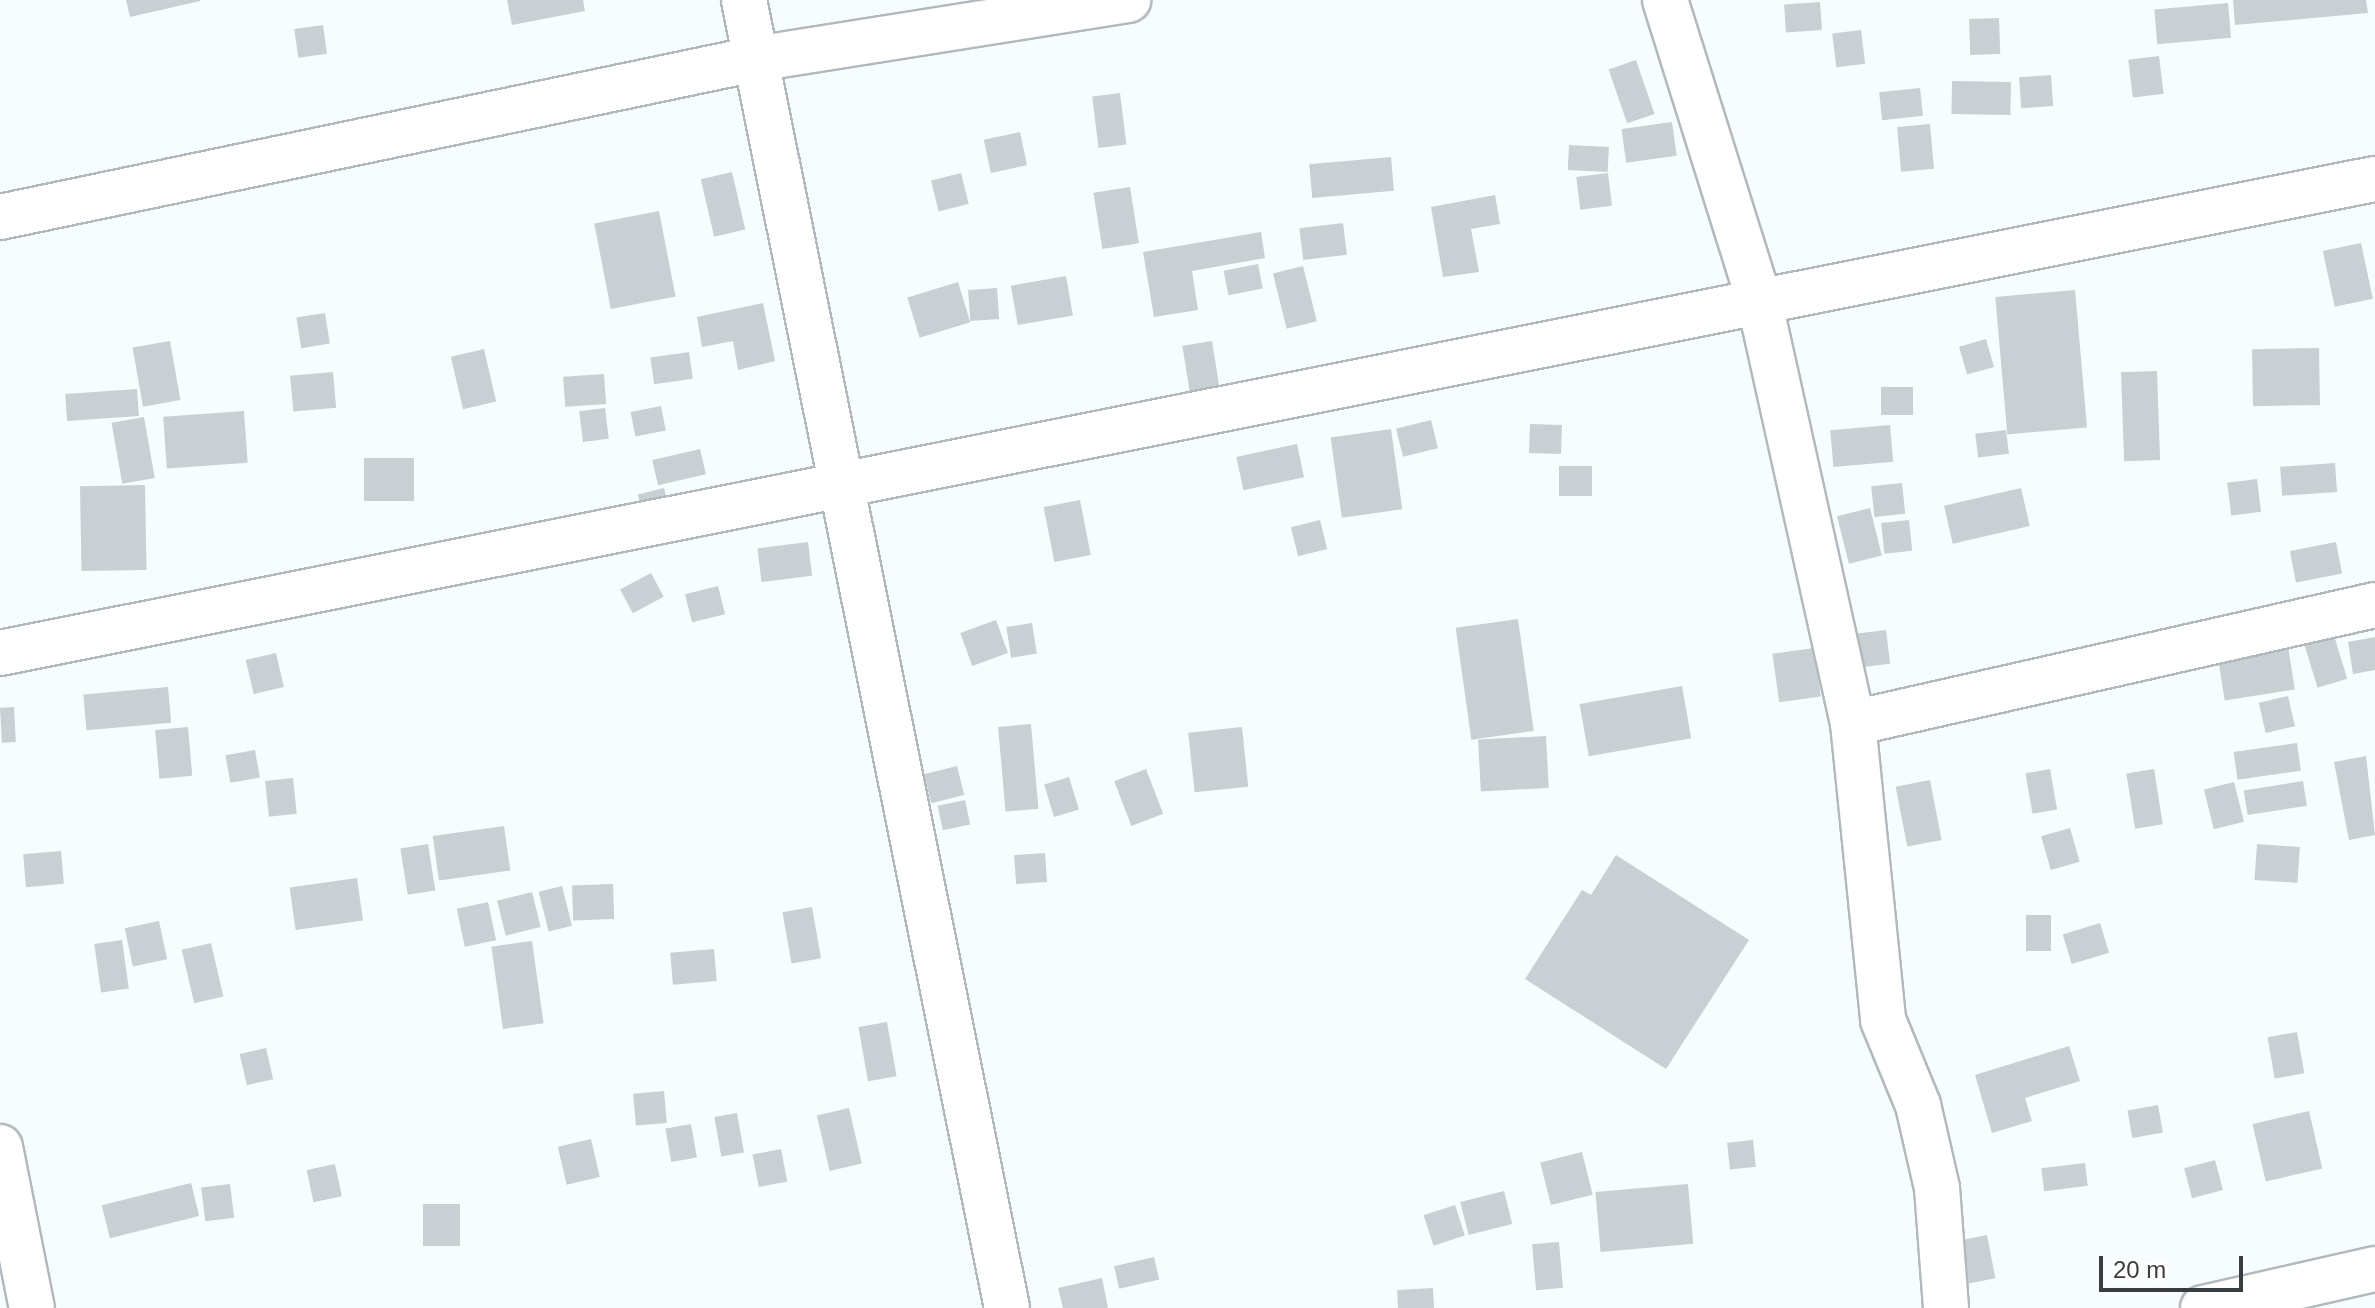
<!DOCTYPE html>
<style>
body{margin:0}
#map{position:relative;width:2375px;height:1308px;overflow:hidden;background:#f7fcfe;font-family:Helvetica,sans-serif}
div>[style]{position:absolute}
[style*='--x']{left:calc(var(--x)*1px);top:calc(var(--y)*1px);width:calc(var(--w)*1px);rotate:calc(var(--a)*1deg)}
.building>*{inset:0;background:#c8d0d4;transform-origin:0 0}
.roads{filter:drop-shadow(2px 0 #b2b9bd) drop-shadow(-2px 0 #b2b9bd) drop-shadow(0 2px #b2b9bd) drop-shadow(0 -2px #b2b9bd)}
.minor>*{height:44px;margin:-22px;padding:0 22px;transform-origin:22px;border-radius:22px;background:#fff}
span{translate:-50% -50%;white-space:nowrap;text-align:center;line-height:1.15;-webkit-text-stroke:6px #fff;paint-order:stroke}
.scale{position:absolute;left:2099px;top:1256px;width:144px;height:36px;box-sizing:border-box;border:4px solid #3a3d3f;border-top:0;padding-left:10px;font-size:24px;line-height:28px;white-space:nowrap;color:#3a3d3f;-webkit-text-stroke:6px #fff;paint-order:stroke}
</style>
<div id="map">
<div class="building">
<i style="clip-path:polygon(126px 0,200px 0,200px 1px,130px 17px)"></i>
<i style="clip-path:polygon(507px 0,583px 0,585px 11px,512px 25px)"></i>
<i style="clip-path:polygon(2233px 0,2366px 0,2368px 13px,2235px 25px)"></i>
<i style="left:1820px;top:2px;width:28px;height:36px;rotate:86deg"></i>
<i style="left:2228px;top:3px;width:35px;height:74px;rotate:85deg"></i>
<i style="left:1999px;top:18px;width:36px;height:30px;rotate:88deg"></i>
<i style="left:323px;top:25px;width:29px;height:29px;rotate:82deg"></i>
<i style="left:1861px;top:30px;width:34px;height:29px;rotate:83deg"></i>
<i style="left:2159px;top:56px;width:38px;height:31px;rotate:83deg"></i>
<i style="left:1636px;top:60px;width:57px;height:29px;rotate:71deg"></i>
<i style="left:2051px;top:75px;width:31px;height:32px;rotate:86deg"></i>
<i style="left:1952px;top:81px;width:59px;height:33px;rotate:1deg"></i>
<i style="left:1920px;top:88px;width:28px;height:41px;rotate:84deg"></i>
<i style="left:1120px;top:93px;width:52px;height:28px;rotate:83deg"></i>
<i style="left:1672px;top:122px;width:34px;height:51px;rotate:82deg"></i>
<i style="left:1930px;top:124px;width:45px;height:33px;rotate:85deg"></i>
<i style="left:1020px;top:132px;width:34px;height:37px;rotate:78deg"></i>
<i style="left:1569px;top:145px;width:40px;height:25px;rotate:3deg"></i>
<i style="left:1391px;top:157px;width:34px;height:82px;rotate:85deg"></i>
<i style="left:732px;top:172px;width:59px;height:32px;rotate:77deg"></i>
<i style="left:961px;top:173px;width:32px;height:31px;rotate:76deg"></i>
<i style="left:1608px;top:173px;width:33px;height:32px;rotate:83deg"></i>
<i style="left:1130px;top:187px;width:57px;height:37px;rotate:81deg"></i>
<i style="clip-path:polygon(1495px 195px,1500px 224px,1471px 229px,1479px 272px,1443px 277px,1431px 207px)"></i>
<i style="left:659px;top:211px;width:87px;height:66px;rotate:79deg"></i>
<i style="left:1343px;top:223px;width:32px;height:44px;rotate:83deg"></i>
<i style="clip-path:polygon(1261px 232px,1265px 258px,1192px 271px,1198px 310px,1154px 317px,1143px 252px)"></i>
<i style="left:2361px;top:243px;width:57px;height:39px;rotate:78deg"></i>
<i style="left:1258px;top:264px;width:25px;height:35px;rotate:79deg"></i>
<i style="left:1303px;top:266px;width:57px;height:31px;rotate:76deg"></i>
<i style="left:1066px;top:276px;width:40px;height:56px;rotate:80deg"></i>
<i style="left:958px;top:282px;width:42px;height:53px;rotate:73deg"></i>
<i style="left:997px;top:288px;width:31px;height:29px;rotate:86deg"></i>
<i style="left:2075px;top:290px;width:138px;height:80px;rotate:85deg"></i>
<i style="clip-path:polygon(763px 303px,775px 361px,738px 370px,733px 341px,702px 347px,697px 317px)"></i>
<i style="left:325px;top:313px;width:31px;height:29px;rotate:81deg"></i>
<i style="left:1986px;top:339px;width:29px;height:28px;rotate:74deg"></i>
<i style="left:170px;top:341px;width:60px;height:38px;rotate:80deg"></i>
<i style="left:1212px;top:341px;width:53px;height:30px;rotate:81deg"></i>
<i style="left:2319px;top:348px;width:57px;height:67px;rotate:89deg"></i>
<i style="left:484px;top:349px;width:54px;height:34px;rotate:77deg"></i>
<i style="left:689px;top:352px;width:27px;height:39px;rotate:82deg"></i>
<i style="left:2157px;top:371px;width:89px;height:36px;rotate:88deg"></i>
<i style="left:333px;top:372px;width:36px;height:43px;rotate:85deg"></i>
<i style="left:604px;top:374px;width:30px;height:41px;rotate:86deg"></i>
<i style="left:1881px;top:387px;width:32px;height:28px"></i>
<i style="left:137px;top:389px;width:27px;height:72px;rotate:86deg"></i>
<i style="left:661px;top:406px;width:25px;height:31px;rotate:79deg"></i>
<i style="left:605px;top:408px;width:31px;height:26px;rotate:83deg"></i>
<i style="left:244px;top:411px;width:52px;height:81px;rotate:86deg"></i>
<i style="left:144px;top:417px;width:62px;height:33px;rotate:80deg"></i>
<i style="left:1431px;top:420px;width:29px;height:36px;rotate:76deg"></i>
<i style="left:1530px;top:424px;width:32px;height:29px;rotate:2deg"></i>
<i style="left:1890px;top:425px;width:37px;height:60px;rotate:85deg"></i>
<i style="left:1391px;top:429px;width:81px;height:61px;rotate:82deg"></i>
<i style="left:2006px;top:430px;width:24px;height:31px;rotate:83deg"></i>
<i style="left:1297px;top:444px;width:34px;height:62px;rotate:78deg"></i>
<i style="left:700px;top:449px;width:26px;height:49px;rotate:77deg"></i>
<i style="left:364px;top:458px;width:50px;height:43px"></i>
<i style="left:2335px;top:463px;width:29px;height:55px;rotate:86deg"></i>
<i style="left:1559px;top:466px;width:33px;height:30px"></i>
<i style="left:2257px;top:479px;width:33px;height:30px;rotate:83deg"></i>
<i style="left:1902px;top:483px;width:31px;height:31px;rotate:84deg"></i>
<i style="left:145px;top:485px;width:85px;height:65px;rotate:89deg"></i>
<i style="left:664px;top:488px;width:34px;height:27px;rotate:76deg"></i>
<i style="left:2021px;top:488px;width:39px;height:79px;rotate:77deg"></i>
<i style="left:1080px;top:500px;width:56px;height:37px;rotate:79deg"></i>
<i style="left:1870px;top:508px;width:49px;height:34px;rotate:76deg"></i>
<i style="left:1320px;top:520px;width:30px;height:30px;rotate:76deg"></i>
<i style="left:1909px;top:520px;width:31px;height:28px;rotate:84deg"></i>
<i style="left:808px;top:542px;width:34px;height:51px;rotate:83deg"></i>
<i style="left:2336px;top:542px;width:32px;height:47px;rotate:79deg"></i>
<i style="left:651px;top:573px;width:27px;height:35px;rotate:62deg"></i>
<i style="left:718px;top:586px;width:29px;height:34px;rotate:76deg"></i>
<i style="left:1518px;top:619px;width:113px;height:63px;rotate:82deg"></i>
<i style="left:996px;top:620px;width:35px;height:38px;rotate:70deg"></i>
<i style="left:1032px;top:623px;width:31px;height:26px;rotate:81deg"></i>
<i style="left:2332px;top:629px;width:52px;height:31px;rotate:73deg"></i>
<i style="left:1886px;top:630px;width:34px;height:31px;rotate:83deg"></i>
<i style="clip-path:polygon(2375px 637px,2375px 670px,2353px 674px,2348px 642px)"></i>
<i style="left:2287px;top:640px;width:50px;height:71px;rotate:81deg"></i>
<i style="left:1814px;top:648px;width:49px;height:42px;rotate:82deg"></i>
<i style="left:276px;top:653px;width:35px;height:31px;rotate:77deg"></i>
<i style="left:1682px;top:686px;width:53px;height:104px;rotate:80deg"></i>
<i style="left:168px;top:687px;width:36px;height:85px;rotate:85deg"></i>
<i style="left:2288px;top:696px;width:31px;height:30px;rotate:77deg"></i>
<i style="left:14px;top:707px;width:35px;height:14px;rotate:87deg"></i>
<i style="left:1031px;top:724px;width:85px;height:33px;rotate:85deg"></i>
<i style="left:188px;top:727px;width:49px;height:33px;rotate:85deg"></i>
<i style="left:1242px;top:727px;width:60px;height:54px;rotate:84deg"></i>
<i style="left:1546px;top:736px;width:52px;height:68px;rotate:87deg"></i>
<i style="left:2297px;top:743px;width:28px;height:64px;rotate:82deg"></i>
<i style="left:255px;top:750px;width:28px;height:30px;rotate:80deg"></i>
<i style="clip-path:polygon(2366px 756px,2375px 835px,2349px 840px,2334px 762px)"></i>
<i style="left:957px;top:766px;width:30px;height:34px;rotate:76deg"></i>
<i style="left:1146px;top:769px;width:48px;height:34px;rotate:69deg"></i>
<i style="left:2050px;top:769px;width:41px;height:25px;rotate:80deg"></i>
<i style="left:2154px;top:769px;width:56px;height:28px;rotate:81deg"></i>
<i style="left:1069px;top:777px;width:34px;height:26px;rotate:73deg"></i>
<i style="left:293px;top:778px;width:36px;height:28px;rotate:84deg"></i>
<i style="left:1930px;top:780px;width:61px;height:35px;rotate:79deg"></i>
<i style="left:2303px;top:781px;width:25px;height:60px;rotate:81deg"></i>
<i style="left:2234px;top:782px;width:41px;height:31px;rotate:76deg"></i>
<i style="left:965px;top:800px;width:25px;height:28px;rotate:78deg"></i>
<i style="left:504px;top:826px;width:45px;height:72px;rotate:82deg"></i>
<i style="left:2070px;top:828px;width:35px;height:30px;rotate:74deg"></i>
<i style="left:428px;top:844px;width:47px;height:28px;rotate:81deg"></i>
<i style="left:2257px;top:844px;width:43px;height:36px;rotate:4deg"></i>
<i style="left:61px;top:851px;width:33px;height:38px;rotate:85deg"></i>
<i style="left:1045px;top:853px;width:29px;height:31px;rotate:86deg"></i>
<i style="clip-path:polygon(1616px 855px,1749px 940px,1666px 1069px,1525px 979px,1582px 890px,1591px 895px)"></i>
<i style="left:357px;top:878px;width:43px;height:68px;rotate:82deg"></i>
<i style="left:613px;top:884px;width:35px;height:41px;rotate:88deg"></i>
<i style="left:562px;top:886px;width:41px;height:24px;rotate:76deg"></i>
<i style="left:532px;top:892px;width:36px;height:36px;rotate:76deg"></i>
<i style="left:488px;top:902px;width:39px;height:32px;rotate:78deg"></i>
<i style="left:812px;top:907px;width:52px;height:30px;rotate:80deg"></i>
<i style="left:2026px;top:915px;width:25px;height:36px"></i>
<i style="left:159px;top:921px;width:39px;height:35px;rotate:78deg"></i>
<i style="left:2100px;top:923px;width:31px;height:39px;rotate:73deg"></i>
<i style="left:122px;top:940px;width:49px;height:28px;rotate:82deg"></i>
<i style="left:532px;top:941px;width:83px;height:41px;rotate:82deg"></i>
<i style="left:211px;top:943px;width:55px;height:30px;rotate:77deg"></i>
<i style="left:714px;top:949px;width:32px;height:44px;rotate:85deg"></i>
<i style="left:887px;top:1022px;width:55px;height:29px;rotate:80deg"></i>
<i style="left:2297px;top:1032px;width:42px;height:30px;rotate:80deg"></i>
<i style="clip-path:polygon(2069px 1046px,2080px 1081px,2025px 1098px,2032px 1121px,1992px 1133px,1975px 1075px)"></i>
<i style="left:266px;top:1048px;width:32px;height:27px;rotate:77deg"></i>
<i style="left:664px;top:1091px;width:32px;height:31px;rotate:85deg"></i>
<i style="left:2158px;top:1105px;width:28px;height:31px;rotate:80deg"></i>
<i style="left:849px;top:1108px;width:57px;height:33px;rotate:77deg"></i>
<i style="left:2309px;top:1111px;width:59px;height:58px;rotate:77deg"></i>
<i style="left:737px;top:1113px;width:40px;height:23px;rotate:80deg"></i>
<i style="left:691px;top:1124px;width:34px;height:26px;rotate:80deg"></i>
<i style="left:591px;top:1139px;width:39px;height:34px;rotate:77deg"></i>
<i style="left:1753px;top:1140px;width:27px;height:26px;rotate:84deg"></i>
<i style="left:781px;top:1149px;width:33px;height:29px;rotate:79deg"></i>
<i style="left:1582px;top:1152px;width:44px;height:43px;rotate:76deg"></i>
<i style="left:2215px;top:1160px;width:31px;height:32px;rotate:75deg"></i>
<i style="left:2085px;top:1163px;width:23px;height:44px;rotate:83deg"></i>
<i style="left:335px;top:1164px;width:33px;height:29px;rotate:78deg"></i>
<i style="left:191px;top:1183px;width:34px;height:92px;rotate:76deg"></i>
<i style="left:230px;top:1184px;width:34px;height:29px;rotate:83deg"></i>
<i style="left:1688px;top:1184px;width:60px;height:93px;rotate:85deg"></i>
<i style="left:1504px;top:1191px;width:34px;height:45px;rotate:76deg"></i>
<i style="left:423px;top:1204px;width:37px;height:42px"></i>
<i style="left:1455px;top:1205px;width:32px;height:33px;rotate:72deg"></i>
<i style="left:1987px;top:1235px;width:44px;height:30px;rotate:79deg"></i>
<i style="left:1559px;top:1242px;width:46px;height:27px;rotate:85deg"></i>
<i style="left:1154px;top:1257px;width:23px;height:41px;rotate:77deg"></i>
<i style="clip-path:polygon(1102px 1278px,1108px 1308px,1063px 1308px,1058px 1288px)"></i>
<i style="left:1433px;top:1288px;width:20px;height:36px;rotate:87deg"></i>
</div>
<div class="roads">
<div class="minor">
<i style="--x:744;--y:0;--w:1334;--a:78.63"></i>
<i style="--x:1665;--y:0;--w:318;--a:72.6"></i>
<i style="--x:1760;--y:304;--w:429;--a:77.5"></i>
<i style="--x:1853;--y:723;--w:299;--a:84.2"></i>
<i style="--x:1883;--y:1020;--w:92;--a:67.6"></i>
<i style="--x:1918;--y:1105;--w:85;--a:77.1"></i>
<i style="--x:1937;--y:1188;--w:120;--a:85.7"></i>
<i style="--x:0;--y:217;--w:771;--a:-11.82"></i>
<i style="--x:755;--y:59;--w:378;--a:-9"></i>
<i style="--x:0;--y:653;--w:2422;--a:-11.29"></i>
<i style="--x:1853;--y:723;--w:535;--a:-12.74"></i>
<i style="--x:0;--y:1147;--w:164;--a:78.8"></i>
<i style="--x:2203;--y:1308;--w:176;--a:-12.8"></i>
</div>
</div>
<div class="scale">20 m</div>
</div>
